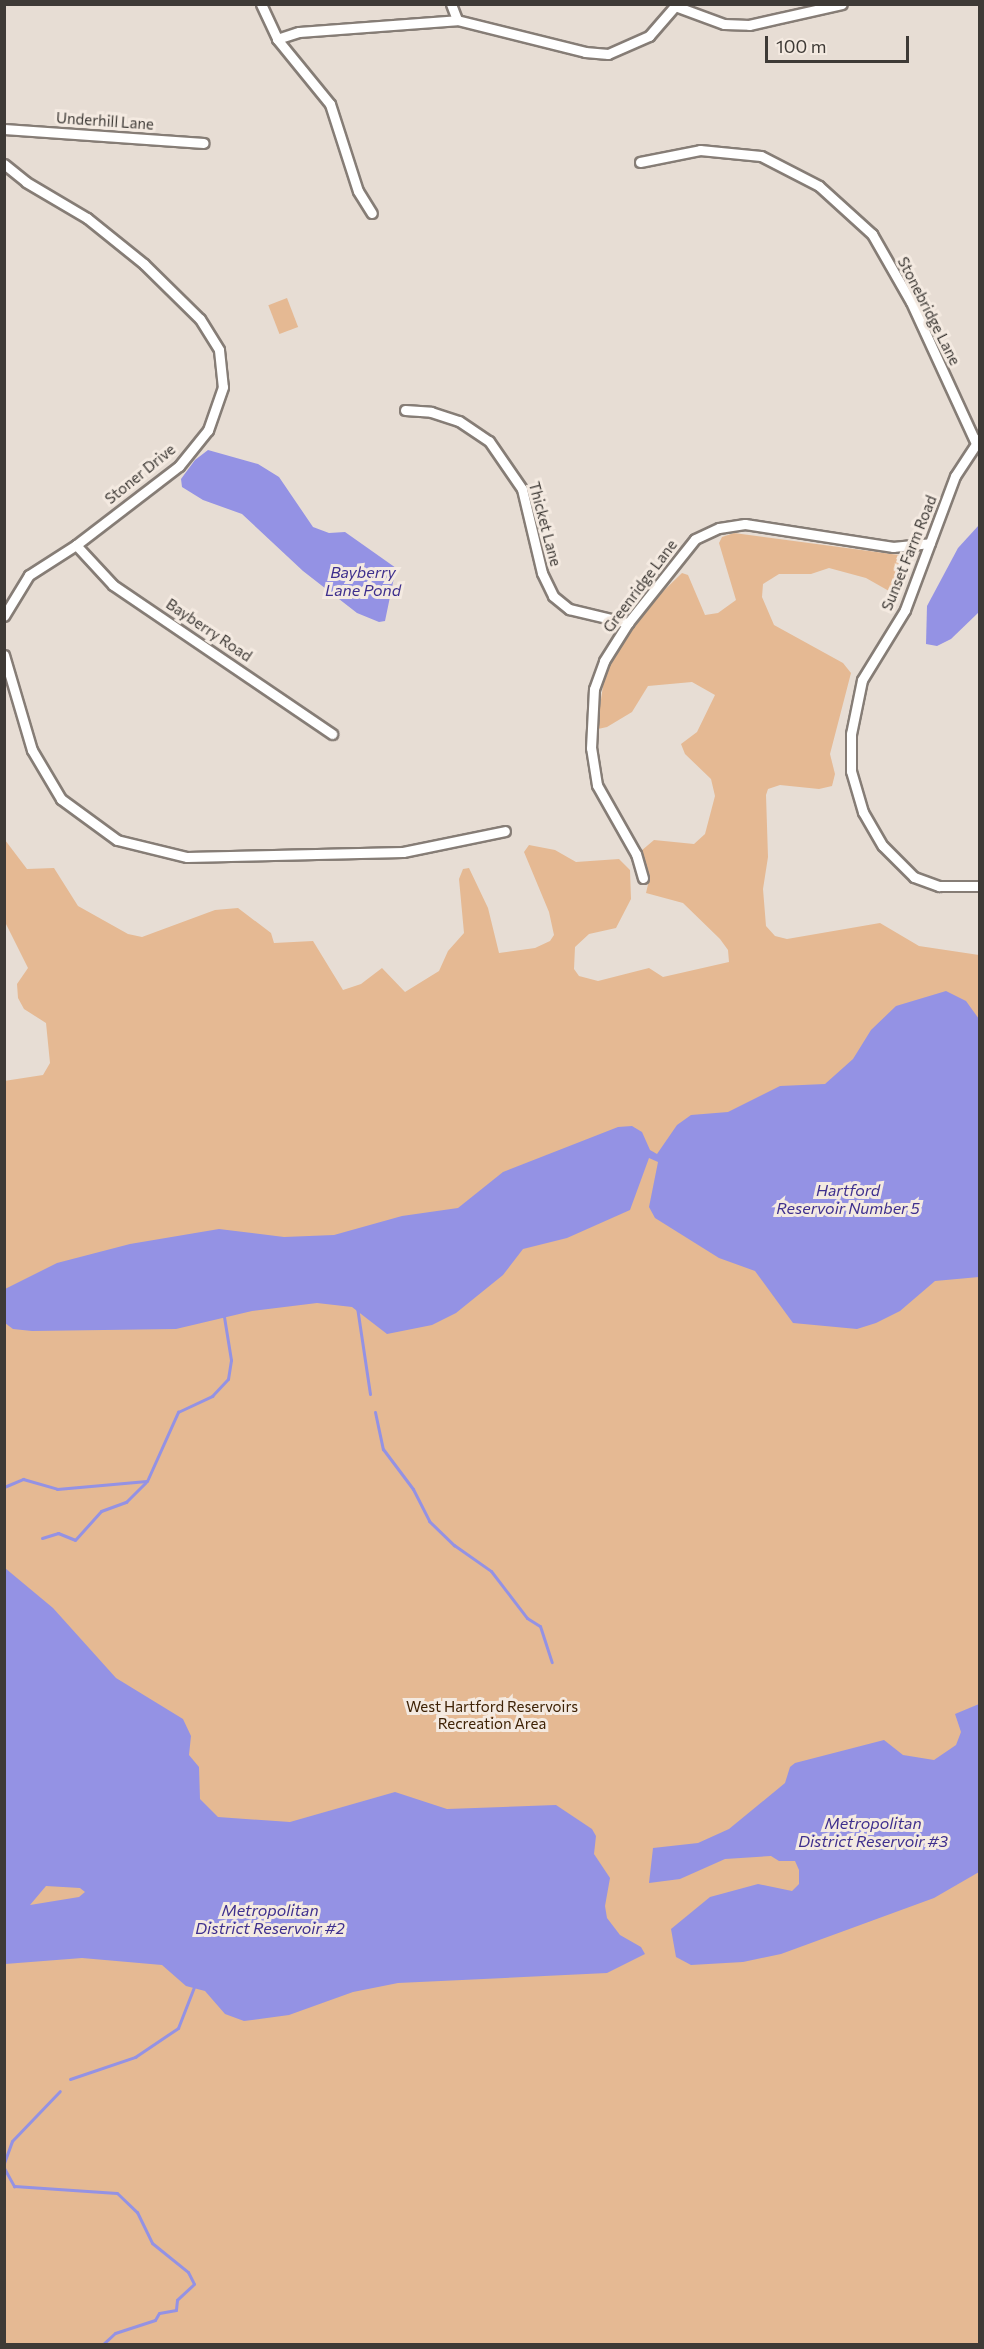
<!DOCTYPE html>
<style>
body{margin:0}
#map{position:relative;width:984px;height:2349px;overflow:hidden;background:#e7ddd4;font-family:Commissioner,sans-serif}
div>[style]{position:absolute}
[style*='--x']{left:calc(var(--x)*1px);top:calc(var(--y)*1px);width:calc(var(--w)*1px);rotate:calc(var(--a)*1deg)}
.green>*{inset:0;background:#e5b993;transform-origin:0 0}
.water>*{inset:0;background:#9492e4}
.stream>*{height:3px;margin:-1.5px;padding:0 1.5px;transform-origin:1.5px;border-radius:1.5px;background:#9492e4}
.roads{filter:drop-shadow(2px 0 #867d76) drop-shadow(-2px 0 #867d76) drop-shadow(0 2px #867d76) drop-shadow(0 -2px #867d76)}
.street>*{height:9px;margin:-4.5px;padding:0 4.5px;transform-origin:4.5px;border-radius:4.5px;background:#fff}
span{translate:-50% -50%;white-space:nowrap;text-align:center;line-height:1.15;-webkit-text-stroke:6px #f4eae1;paint-order:stroke}
.street-label{font-size:15px;color:#3e3a36}
.park-label{font-size:15px;color:#3e2205}
.water-label{font-size:16px;color:#3e2f8d;font-style:italic}
.frame{position:absolute;inset:0;border:6px solid #3e3a36;pointer-events:none}
.scale{position:absolute;left:765px;top:36px;width:144px;height:27px;box-sizing:border-box;border:3px solid #3e3a36;border-top:0;padding-left:8px;font-size:18px;line-height:21px;white-space:nowrap;color:#3e3a36;-webkit-text-stroke:4px #f4eae1;paint-order:stroke}
</style>
<div id="map">
<div class="green">
<i style="left:287px;top:298px;width:31px;height:20px;rotate:69deg"></i>
<i style="clip-path:polygon(734px 533px,899px 555px,907px 564px,889px 591px,866px 578px,829px 568px,811px 574px,779px 574px,763px 584px,762px 597px,774px 625px,843px 663px,851px 673px,830px 754px,835px 774px,832px 786px,819px 789px,780px 785px,768px 789px,766px 795px,768px 857px,763px 889px,766px 926px,775px 936px,787px 939px,880px 923px,919px 946px,979px 955px,979px 2344px,5px 2344px,4px 1081px,43px 1075px,50px 1063px,46px 1023px,24px 1009px,18px 998px,17px 984px,28px 968px,5px 922px,5px 840px,27px 869px,54px 868px,78px 906px,128px 934px,142px 937px,215px 910px,238px 908px,271px 933px,274px 943px,313px 941px,343px 990px,361px 984px,382px 968px,405px 992px,439px 971px,448px 951px,464px 933px,459px 879px,463px 869px,469px 868px,488px 908px,499px 953px,535px 948px,550px 941px,554px 935px,549px 912px,524px 852px,529px 845px,555px 850px,576px 862px,619px 859px,630px 870px,631px 899px,616px 928px,589px 934px,575px 947px,574px 969px,579px 976px,598px 981px,649px 968px,663px 977px,729px 962px,728px 950px,720px 939px,683px 903px,646px 893px,650px 876px,641px 851px,654px 840px,694px 844px,705px 834px,715px 796px,711px 779px,685px 754px,681px 744px,697px 732px,715px 695px,692px 682px,648px 686px,632px 712px,607px 727px,598px 729px,597px 726px,606px 666px,650px 604px,682px 573px,688px 575px,705px 615px,718px 613px,736px 600px,719px 543px,722px 537px)"></i>
</div>
<div class="water">
<i style="clip-path:polygon(208px 450px,258px 464px,279px 477px,313px 527px,329px 533px,345px 532px,396px 568px,385px 621px,379px 622px,357px 613px,303px 571px,242px 514px,203px 500px,182px 487px,181px 479px,195px 460px)"></i>
<i style="clip-path:polygon(979px 525px,979px 612px,951px 639px,937px 646px,926px 644px,927px 606px,958px 548px)"></i>
<i style="clip-path:polygon(946px 991px,966px 1001px,979px 1019px,979px 1277px,935px 1281px,900px 1311px,876px 1323px,857px 1329px,793px 1323px,755px 1271px,719px 1258px,655px 1218px,649px 1207px,658px 1162px,649px 1158px,630px 1210px,567px 1238px,523px 1249px,503px 1275px,456px 1313px,432px 1325px,387px 1334px,352px 1307px,317px 1303px,252px 1311px,176px 1329px,32px 1331px,13px 1329px,5px 1323px,5px 1289px,57px 1263px,130px 1244px,219px 1229px,284px 1237px,334px 1235px,402px 1216px,458px 1208px,503px 1172px,618px 1127px,632px 1126px,642px 1132px,650px 1150px,657px 1154px,677px 1125px,691px 1115px,728px 1112px,780px 1086px,825px 1084px,853px 1059px,871px 1030px,896px 1006px)"></i>
<i style="clip-path:polygon(evenodd,5px 1568px,53px 1608px,116px 1678px,183px 1719px,191px 1736px,189px 1755px,199px 1767px,200px 1799px,218px 1817px,290px 1822px,395px 1792px,447px 1809px,556px 1805px,592px 1829px,596px 1836px,594px 1854px,610px 1878px,605px 1906px,607px 1918px,620px 1935px,641px 1947px,645px 1954px,607px 1973px,398px 1983px,353px 1992px,289px 2015px,244px 2021px,225px 2014px,205px 1991px,186px 1986px,162px 1965px,82px 1958px,5px 1964px,5px 1568px,46px 1886px,80px 1888px,85px 1892px,79px 1897px,30px 1905px,46px 1886px)"></i>
<i style="clip-path:polygon(979px 1704px,979px 1872px,934px 1898px,781px 1954px,743px 1962px,691px 1965px,676px 1957px,671px 1929px,710px 1897px,758px 1884px,792px 1891px,799px 1884px,799px 1870px,795px 1861px,779px 1861px,771px 1856px,725px 1859px,680px 1879px,649px 1883px,653px 1848px,698px 1843px,729px 1829px,785px 1783px,790px 1767px,795px 1763px,884px 1740px,903px 1755px,934px 1760px,956px 1745px,961px 1732px,955px 1714px)"></i>
</div>
<div class="stream">
<i style="--x:357;--y:1307;--w:88;--a:81.5"></i>
<i style="--x:375;--y:1412;--w:38;--a:78"></i>
<i style="--x:383;--y:1449;--w:50;--a:53.1"></i>
<i style="--x:413;--y:1489;--w:36;--a:63"></i>
<i style="--x:429;--y:1521;--w:35;--a:44"></i>
<i style="--x:454;--y:1545;--w:45;--a:35.1"></i>
<i style="--x:491;--y:1571;--w:59;--a:52.5"></i>
<i style="--x:527;--y:1618;--w:15;--a:32"></i>
<i style="--x:540;--y:1626;--w:38;--a:72"></i>
<i style="--x:4;--y:1487;--w:21;--a:-23"></i>
<i style="--x:23;--y:1479;--w:35;--a:16"></i>
<i style="--x:57;--y:1489;--w:90;--a:-5.1"></i>
<i style="--x:147;--y:1481;--w:76;--a:-65.8"></i>
<i style="--x:178;--y:1412;--w:38;--a:-25"></i>
<i style="--x:212;--y:1396;--w:23;--a:-47"></i>
<i style="--x:228;--y:1379;--w:19;--a:-81"></i>
<i style="--x:231;--y:1360;--w:44;--a:-99.2"></i>
<i style="--x:42;--y:1538;--w:17;--a:-17"></i>
<i style="--x:58;--y:1533;--w:18;--a:22"></i>
<i style="--x:75;--y:1540;--w:39;--a:-48"></i>
<i style="--x:101;--y:1511;--w:27;--a:-20"></i>
<i style="--x:126;--y:1502;--w:28;--a:-45"></i>
<i style="--x:70;--y:2079;--w:69;--a:-18.7"></i>
<i style="--x:135;--y:2057;--w:52;--a:-34"></i>
<i style="--x:178;--y:2028;--w:44;--a:-68.7"></i>
<i style="--x:4;--y:2163;--w:23;--a:-70"></i>
<i style="--x:12;--y:2141;--w:69;--a:-46.2"></i>
<i style="--x:4;--y:2168;--w:21;--a:61"></i>
<i style="--x:14;--y:2186;--w:103;--a:3.9"></i>
<i style="--x:117;--y:2193;--w:28;--a:44"></i>
<i style="--x:137;--y:2212;--w:34;--a:64"></i>
<i style="--x:152;--y:2243;--w:46;--a:38.9"></i>
<i style="--x:188;--y:2272;--w:13;--a:63"></i>
<i style="--x:194;--y:2284;--w:23;--a:137"></i>
<i style="--x:177;--y:2300;--w:10;--a:96"></i>
<i style="--x:176;--y:2310;--w:17;--a:170"></i>
<i style="--x:159;--y:2313;--w:8;--a:120"></i>
<i style="--x:155;--y:2320;--w:42;--a:162"></i>
<i style="--x:115;--y:2333;--w:16;--a:137"></i>
</div>
<div class="roads">
<div class="street">
<i style="--x:261;--y:4;--w:38;--a:65"></i>
<i style="--x:277;--y:39;--w:84;--a:50.8"></i>
<i style="--x:330;--y:104;--w:91;--a:72.2"></i>
<i style="--x:358;--y:191;--w:26;--a:58"></i>
<i style="--x:451;--y:4;--w:17;--a:69"></i>
<i style="--x:277;--y:39;--w:23;--a:-18"></i>
<i style="--x:299;--y:32;--w:158;--a:-4.3"></i>
<i style="--x:457;--y:20;--w:132;--a:14"></i>
<i style="--x:585;--y:52;--w:23;--a:5"></i>
<i style="--x:608;--y:54;--w:45;--a:-23.7"></i>
<i style="--x:649;--y:36;--w:40;--a:-49"></i>
<i style="--x:675;--y:6;--w:52;--a:20.2"></i>
<i style="--x:724;--y:24;--w:25;--a:2"></i>
<i style="--x:749;--y:25;--w:95;--a:-12.7"></i>
<i style="--x:4;--y:129;--w:200;--a:4"></i>
<i style="--x:640;--y:162;--w:61;--a:-11.3"></i>
<i style="--x:700;--y:150;--w:61;--a:5.6"></i>
<i style="--x:761;--y:156;--w:65;--a:27.3"></i>
<i style="--x:819;--y:186;--w:72;--a:42.2"></i>
<i style="--x:872;--y:234;--w:78;--a:60.2"></i>
<i style="--x:911;--y:302;--w:153;--a:65.3"></i>
<i style="--x:4;--y:164;--w:28;--a:39"></i>
<i style="--x:26;--y:182;--w:71;--a:30.5"></i>
<i style="--x:87;--y:218;--w:73;--a:38.9"></i>
<i style="--x:144;--y:264;--w:78;--a:44.5"></i>
<i style="--x:200;--y:319;--w:36;--a:58"></i>
<i style="--x:219;--y:350;--w:37;--a:84"></i>
<i style="--x:223;--y:387;--w:46;--a:109.2"></i>
<i style="--x:208;--y:430;--w:46;--a:128.9"></i>
<i style="--x:179;--y:466;--w:130;--a:142.5"></i>
<i style="--x:76;--y:545;--w:56;--a:147.4"></i>
<i style="--x:29;--y:575;--w:48;--a:121.4"></i>
<i style="--x:405;--y:410;--w:26;--a:4"></i>
<i style="--x:431;--y:412;--w:29;--a:18"></i>
<i style="--x:459;--y:421;--w:36;--a:34"></i>
<i style="--x:489;--y:441;--w:58;--a:55.5"></i>
<i style="--x:522;--y:489;--w:86;--a:76.6"></i>
<i style="--x:542;--y:573;--w:25;--a:64"></i>
<i style="--x:553;--y:596;--w:21;--a:39"></i>
<i style="--x:569;--y:609;--w:61;--a:13.3"></i>
<i style="--x:980;--y:438;--w:45;--a:123.3"></i>
<i style="--x:955;--y:476;--w:143;--a:110.5"></i>
<i style="--x:905;--y:610;--w:82;--a:121.6"></i>
<i style="--x:862;--y:680;--w:55;--a:101.5"></i>
<i style="--x:851;--y:734;--w:37;--a:90"></i>
<i style="--x:851;--y:771;--w:43;--a:73.7"></i>
<i style="--x:863;--y:812;--w:39;--a:60"></i>
<i style="--x:883;--y:846;--w:44;--a:45"></i>
<i style="--x:914;--y:877;--w:27;--a:20"></i>
<i style="--x:939;--y:886;--w:41;--a:0"></i>
<i style="--x:76;--y:545;--w:54;--a:47.2"></i>
<i style="--x:113;--y:585;--w:265;--a:34.2"></i>
<i style="--x:4;--y:655;--w:99;--a:73.6"></i>
<i style="--x:32;--y:750;--w:57;--a:59.4"></i>
<i style="--x:61;--y:799;--w:69;--a:36.2"></i>
<i style="--x:117;--y:840;--w:72;--a:13.7"></i>
<i style="--x:187;--y:857;--w:216;--a:-1.3"></i>
<i style="--x:403;--y:852;--w:104;--a:-11.6"></i>
<i style="--x:643;--y:878;--w:25;--a:-106"></i>
<i style="--x:636;--y:854;--w:79;--a:-119.5"></i>
<i style="--x:597;--y:785;--w:37;--a:-99"></i>
<i style="--x:591;--y:748;--w:59;--a:-87.1"></i>
<i style="--x:594;--y:689;--w:30;--a:-70"></i>
<i style="--x:604;--y:661;--w:45;--a:-57.7"></i>
<i style="--x:628;--y:623;--w:107;--a:-51.4"></i>
<i style="--x:695;--y:539;--w:26;--a:-25"></i>
<i style="--x:719;--y:528;--w:26;--a:-9"></i>
<i style="--x:745;--y:524;--w:150;--a:8.8"></i>
<i style="--x:893;--y:547;--w:37;--a:-6"></i>
</div>
</div>
<div class="street-label">
<span style="left:105px;top:121px;rotate:4deg">Underhill Lane</span>
<span style="left:929px;top:311px;rotate:63deg">Stonebridge Lane</span>
<span style="left:140px;top:474px;rotate:-39deg">Stoner Drive</span>
<span style="left:545px;top:524px;rotate:75deg">Thicket Lane</span>
<span style="left:909px;top:553px;rotate:-68deg">Sunset Farm Road</span>
<span style="left:640px;top:586px;rotate:-53deg">Greenridge Lane</span>
<span style="left:209px;top:630px;rotate:34deg">Bayberry Road</span>
</div>
<div class="park-label">
<span style="left:492px;top:1715px">West Hartford Reservoirs<br>Recreation Area</span>
</div>
<div class="water-label">
<span style="left:363px;top:581px">Bayberry<br>Lane Pond</span>
<span style="left:848px;top:1199px">Hartford<br>Reservoir Number 5</span>
<span style="left:873px;top:1832px">Metropolitan<br>District Reservoir #3</span>
<span style="left:270px;top:1919px">Metropolitan<br>District Reservoir #2</span>
</div>
<div class="frame"></div>
<div class="scale">100 m</div>
</div>
